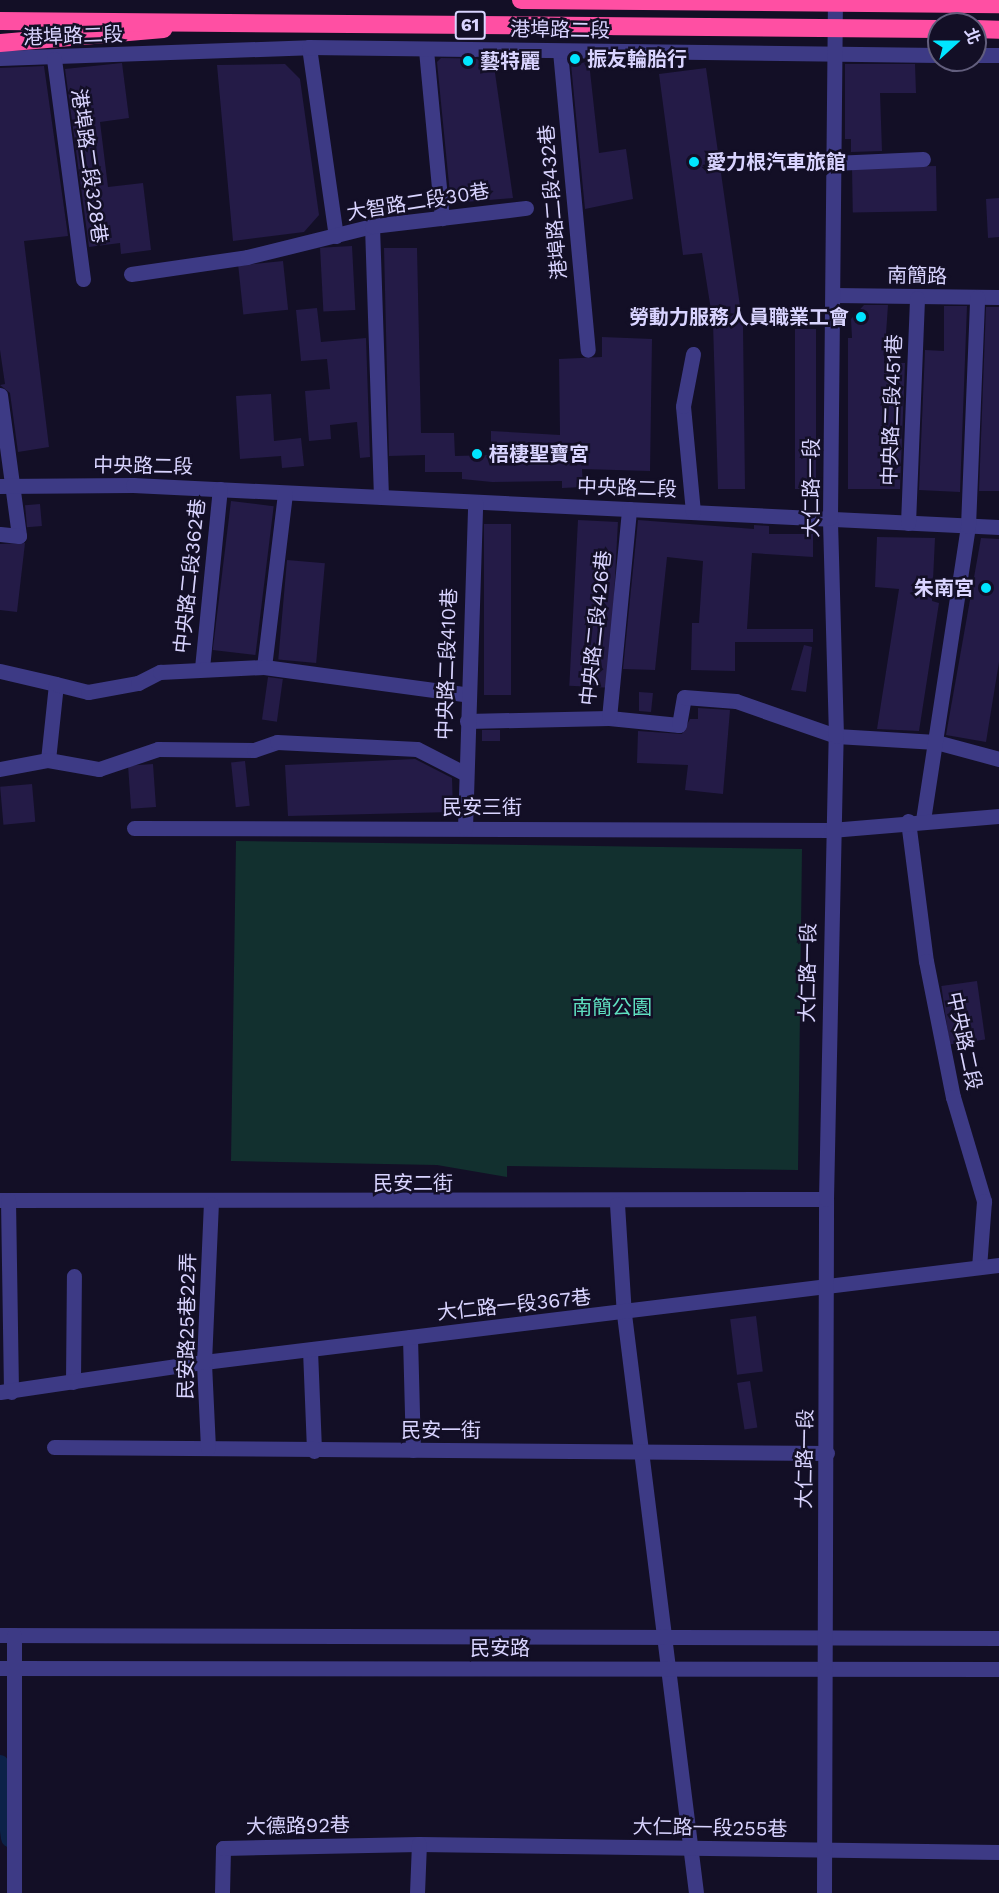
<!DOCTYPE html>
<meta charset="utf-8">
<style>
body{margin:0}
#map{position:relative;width:999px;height:1893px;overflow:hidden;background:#130f26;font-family:"Work Sans","Noto Sans TC",sans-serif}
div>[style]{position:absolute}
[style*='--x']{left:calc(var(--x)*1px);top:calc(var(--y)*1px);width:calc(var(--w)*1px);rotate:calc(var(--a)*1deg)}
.green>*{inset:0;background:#12302f}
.canal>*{height:18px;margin:-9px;padding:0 9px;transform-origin:9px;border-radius:9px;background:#0c2248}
.building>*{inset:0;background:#241b47;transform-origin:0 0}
.minor>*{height:15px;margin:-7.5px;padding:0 7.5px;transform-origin:7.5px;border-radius:7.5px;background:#3d3a85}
.highway>*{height:18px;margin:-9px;padding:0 9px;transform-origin:9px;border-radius:9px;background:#ff4fa3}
.highway-bridge>*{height:18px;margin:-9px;padding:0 9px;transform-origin:9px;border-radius:9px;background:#ff4fa3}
.dots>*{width:16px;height:16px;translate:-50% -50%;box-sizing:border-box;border:3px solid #130f26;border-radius:50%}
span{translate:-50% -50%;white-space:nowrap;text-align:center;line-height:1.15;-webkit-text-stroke:5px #130f26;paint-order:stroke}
.shield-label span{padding:2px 4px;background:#130f26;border:2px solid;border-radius:4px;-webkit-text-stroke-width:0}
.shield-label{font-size:18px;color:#d9d4ff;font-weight:700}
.street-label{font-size:20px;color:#d9d4ff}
.poi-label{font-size:20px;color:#d9d4ff;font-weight:700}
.left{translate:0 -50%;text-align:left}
.right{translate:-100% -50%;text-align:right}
.park-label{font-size:20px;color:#5fe0c0}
.north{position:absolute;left:927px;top:12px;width:60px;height:60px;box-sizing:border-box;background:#130f26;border:2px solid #625e7d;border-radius:50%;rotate:69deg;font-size:16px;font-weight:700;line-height:24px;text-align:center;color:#d9d4ff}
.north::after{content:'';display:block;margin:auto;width:21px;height:27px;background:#00e5ff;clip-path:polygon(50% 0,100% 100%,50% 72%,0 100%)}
</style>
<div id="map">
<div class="green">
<i style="clip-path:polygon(236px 841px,802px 849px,798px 1170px,507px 1166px,507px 1177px,437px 1165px,231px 1161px)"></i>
</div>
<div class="canal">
<i style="--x:0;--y:1764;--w:75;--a:82.3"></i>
</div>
<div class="building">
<i style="clip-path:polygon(441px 58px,493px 59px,513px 198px,465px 202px,450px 194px,437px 62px)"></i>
<i style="clip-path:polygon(589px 62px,599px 153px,626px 149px,633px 199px,585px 209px,571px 64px)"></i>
<i style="clip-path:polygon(122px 63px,129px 118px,100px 122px,108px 187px,143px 183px,151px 250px,121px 254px,120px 243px,89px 247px,65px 69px)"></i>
<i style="clip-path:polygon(285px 64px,300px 79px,319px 215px,304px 232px,233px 241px,217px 65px)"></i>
<i style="clip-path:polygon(845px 64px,915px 64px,916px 93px,880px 93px,882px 151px,851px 152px,851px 139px,845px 139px)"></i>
<i style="clip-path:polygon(44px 66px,68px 236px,24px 241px,49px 447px,18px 452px,10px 393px,0 385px,5px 384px,0 350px,0 68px)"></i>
<i style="clip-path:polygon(706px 68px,743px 327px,745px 489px,718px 489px,713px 323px,702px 253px,683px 255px,659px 74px)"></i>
<i style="left:936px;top:166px;width:45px;height:84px;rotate:89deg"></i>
<i style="clip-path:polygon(999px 198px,999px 237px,988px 238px,986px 199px)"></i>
<i style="left:352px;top:246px;width:64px;height:32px;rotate:87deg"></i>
<i style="clip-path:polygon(384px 248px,417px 248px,421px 433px,454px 433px,455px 456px,491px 455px,491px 431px,560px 435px,559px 359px,602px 357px,602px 337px,652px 339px,650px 471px,582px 469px,583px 487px,562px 488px,562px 481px,492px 482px,462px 479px,462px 472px,425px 472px,425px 455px,389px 456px)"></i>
<i style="left:283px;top:261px;width:49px;height:45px;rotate:84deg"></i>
<i style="clip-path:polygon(864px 305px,888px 305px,884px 363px,905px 363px,900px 489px,848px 489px,848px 338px,852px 338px,851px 319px)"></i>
<i style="clip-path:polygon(944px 306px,967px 306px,960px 492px,919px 490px,925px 350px,944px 351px)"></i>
<i style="clip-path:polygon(986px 307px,999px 307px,999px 491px,979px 491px)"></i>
<i style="clip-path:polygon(317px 308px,321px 342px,366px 338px,370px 457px,360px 458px,357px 422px,330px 425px,331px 439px,309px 441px,305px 391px,330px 389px,327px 359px,301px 361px,296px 310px)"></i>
<i style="left:795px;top:329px;width:21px;height:160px"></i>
<i style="clip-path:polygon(271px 394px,274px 441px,301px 438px,304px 466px,282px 468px,281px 456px,240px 459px,236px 396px)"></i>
<i style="left:231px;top:501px;width:43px;height:150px;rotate:7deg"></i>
<i style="left:40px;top:504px;width:22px;height:15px;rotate:85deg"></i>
<i style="left:578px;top:520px;width:40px;height:166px;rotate:3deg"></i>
<i style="clip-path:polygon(638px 520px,754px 529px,754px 525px,769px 526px,769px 534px,813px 534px,813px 557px,752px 553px,747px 629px,813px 629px,813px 642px,735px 642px,735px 671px,691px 670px,692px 623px,699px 623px,703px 561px,667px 557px,655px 670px,623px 669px)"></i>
<i style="left:484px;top:524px;width:27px;height:171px"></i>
<i style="clip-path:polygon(877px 537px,935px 538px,932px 601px,939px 603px,919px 731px,877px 729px,899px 589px,875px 587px)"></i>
<i style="clip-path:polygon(981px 538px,999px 539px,999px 662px,986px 742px,946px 735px)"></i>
<i style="clip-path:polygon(25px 543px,17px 612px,0 610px,0 544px)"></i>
<i style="left:287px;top:560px;width:38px;height:100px;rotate:5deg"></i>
<i style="clip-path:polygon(804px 645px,812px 647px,806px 692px,791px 690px)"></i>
<i style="left:268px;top:677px;width:15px;height:43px;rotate:8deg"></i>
<i style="clip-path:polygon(639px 692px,653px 693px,651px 712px,639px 711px)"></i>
<i style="clip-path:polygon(698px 708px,730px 710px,723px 794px,685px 790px,688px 765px,637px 763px,638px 731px,682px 734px,690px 719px,698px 719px)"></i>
<i style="left:482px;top:730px;width:18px;height:11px"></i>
<i style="clip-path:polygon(415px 759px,452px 778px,453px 812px,288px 816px,285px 765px)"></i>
<i style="left:245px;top:761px;width:45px;height:14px;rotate:84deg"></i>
<i style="left:153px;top:764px;width:43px;height:25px;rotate:86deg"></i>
<i style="left:32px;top:784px;width:38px;height:32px;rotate:85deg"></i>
<i style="left:977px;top:981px;width:59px;height:36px;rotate:82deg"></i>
<i style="left:756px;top:1316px;width:56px;height:26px;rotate:83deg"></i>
<i style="left:750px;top:1381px;width:47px;height:13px;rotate:81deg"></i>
</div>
<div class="minor">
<i style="--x:309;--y:47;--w:191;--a:81.9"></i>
<i style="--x:426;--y:50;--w:169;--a:84.6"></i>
<i style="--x:560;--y:51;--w:300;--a:84.7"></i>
<i style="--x:975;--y:55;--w:24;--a:0"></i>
<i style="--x:0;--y:58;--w:309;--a:-2"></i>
<i style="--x:309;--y:47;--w:630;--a:0.73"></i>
<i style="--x:54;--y:59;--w:222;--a:82.5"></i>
<i style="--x:833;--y:163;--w:90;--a:-2.5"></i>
<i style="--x:372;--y:226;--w:271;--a:88.1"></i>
<i style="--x:131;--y:274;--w:117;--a:-8.3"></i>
<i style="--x:247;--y:257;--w:129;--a:-13.9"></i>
<i style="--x:372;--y:226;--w:155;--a:-6.7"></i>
<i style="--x:834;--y:295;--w:165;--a:0.7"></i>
<i style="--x:0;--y:395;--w:142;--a:82.3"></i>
<i style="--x:19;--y:536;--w:19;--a:-174"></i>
<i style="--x:0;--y:486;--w:133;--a:-0.4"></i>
<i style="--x:133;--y:485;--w:867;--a:2.78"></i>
<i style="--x:693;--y:512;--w:106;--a:-95.4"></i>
<i style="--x:683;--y:406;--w:53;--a:-79.1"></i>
<i style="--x:908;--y:523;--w:225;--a:-87.7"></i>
<i style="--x:264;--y:667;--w:175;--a:-83.1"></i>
<i style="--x:202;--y:668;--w:180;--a:-84.3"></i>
<i style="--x:0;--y:671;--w:57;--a:13.1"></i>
<i style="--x:609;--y:718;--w:70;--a:5.7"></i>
<i style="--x:679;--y:725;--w:28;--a:-80"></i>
<i style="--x:684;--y:697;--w:52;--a:4.4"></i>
<i style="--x:736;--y:701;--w:106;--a:19.3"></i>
<i style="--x:836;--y:736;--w:100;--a:3.4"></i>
<i style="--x:936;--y:742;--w:65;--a:15.1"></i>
<i style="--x:467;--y:721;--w:142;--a:-1.2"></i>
<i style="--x:609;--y:718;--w:210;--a:-84.5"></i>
<i style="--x:48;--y:760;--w:76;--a:-84"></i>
<i style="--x:56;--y:684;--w:33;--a:14"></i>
<i style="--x:88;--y:692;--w:51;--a:-10.2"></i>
<i style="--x:138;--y:683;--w:25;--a:-27"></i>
<i style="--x:160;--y:672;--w:104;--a:-2.8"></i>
<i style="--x:264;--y:667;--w:203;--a:7.7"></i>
<i style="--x:0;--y:769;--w:49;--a:-10.6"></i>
<i style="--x:48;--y:760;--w:52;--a:10"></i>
<i style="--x:99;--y:769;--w:62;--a:-18.7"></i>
<i style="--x:158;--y:749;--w:96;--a:0.6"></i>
<i style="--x:254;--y:750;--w:24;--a:-19"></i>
<i style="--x:277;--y:742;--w:140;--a:2.9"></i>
<i style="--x:417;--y:749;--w:53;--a:27.1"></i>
<i style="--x:923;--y:820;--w:297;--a:-81.3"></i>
<i style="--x:968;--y:526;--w:229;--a:-87.7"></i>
<i style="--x:908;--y:821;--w:141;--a:82.7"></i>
<i style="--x:926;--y:961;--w:139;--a:78.8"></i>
<i style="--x:953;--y:1097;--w:109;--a:73.4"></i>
<i style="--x:984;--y:1201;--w:66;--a:94.3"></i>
<i style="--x:134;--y:828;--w:697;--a:0.16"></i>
<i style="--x:831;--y:830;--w:169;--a:-4.8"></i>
<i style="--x:465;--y:828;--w:326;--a:-88.2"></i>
<i style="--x:0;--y:1200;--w:826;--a:-0.07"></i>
<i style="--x:8;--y:1200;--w:192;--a:89.1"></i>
<i style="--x:617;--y:1204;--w:110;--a:86.4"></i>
<i style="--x:624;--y:1314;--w:583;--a:82.91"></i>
<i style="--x:410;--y:1337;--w:113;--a:88.5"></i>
<i style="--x:310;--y:1350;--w:101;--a:87.7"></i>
<i style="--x:73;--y:1382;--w:106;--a:-89.5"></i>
<i style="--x:0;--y:1392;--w:206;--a:-8.4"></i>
<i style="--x:204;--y:1362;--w:801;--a:-6.96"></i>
<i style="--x:54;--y:1447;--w:773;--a:0.44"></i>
<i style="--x:208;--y:1448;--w:86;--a:-92.7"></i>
<i style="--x:204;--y:1362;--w:158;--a:-87.5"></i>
<i style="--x:0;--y:1635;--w:999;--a:0.17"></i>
<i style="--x:14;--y:1635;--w:258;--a:90"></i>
<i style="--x:0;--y:1668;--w:999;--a:0.06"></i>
<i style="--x:222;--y:1893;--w:45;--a:-88.7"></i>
<i style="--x:223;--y:1848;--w:196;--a:-1.2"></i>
<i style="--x:419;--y:1844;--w:580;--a:0.79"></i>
<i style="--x:417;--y:1893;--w:49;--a:-87.7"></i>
<i style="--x:824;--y:1893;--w:694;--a:-89.83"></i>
<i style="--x:826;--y:1199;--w:463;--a:-88.8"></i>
<i style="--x:836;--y:736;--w:218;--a:-91.6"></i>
<i style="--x:830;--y:518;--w:518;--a:-89.45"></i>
</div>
<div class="highway">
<i style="--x:975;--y:29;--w:24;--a:2"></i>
<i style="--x:0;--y:43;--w:164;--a:-4.9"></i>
</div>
<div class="highway-bridge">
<i style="--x:521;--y:0;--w:478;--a:0.5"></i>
<i style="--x:0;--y:21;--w:939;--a:0.49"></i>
</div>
<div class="dots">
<i style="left:575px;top:59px;background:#00e5ff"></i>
<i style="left:468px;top:61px;background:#00e5ff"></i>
<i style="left:694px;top:162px;background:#00e5ff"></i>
<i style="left:861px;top:317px;background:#00e5ff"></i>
<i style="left:477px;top:454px;background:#00e5ff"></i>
<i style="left:986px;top:588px;background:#00e5ff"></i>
</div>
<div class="shield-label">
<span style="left:470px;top:25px">61</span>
</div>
<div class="street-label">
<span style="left:560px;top:30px;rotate:1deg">港埠路二段</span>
<span style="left:73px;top:36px;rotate:-2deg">港埠路二段</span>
<span style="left:89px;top:166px;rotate:82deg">港埠路二段328巷</span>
<span style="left:418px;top:202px;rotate:-9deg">大智路二段30巷</span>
<span style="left:553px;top:202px;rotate:-95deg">港埠路二段432巷</span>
<span style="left:917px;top:276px;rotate:1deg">南簡路</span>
<span style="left:892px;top:410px;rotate:-88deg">中央路二段451巷</span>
<span style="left:143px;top:466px;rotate:1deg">中央路二段</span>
<span style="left:627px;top:488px;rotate:2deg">中央路二段</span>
<span style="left:811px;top:488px;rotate:-90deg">大仁路一段</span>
<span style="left:190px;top:576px;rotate:-84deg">中央路二段362巷</span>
<span style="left:596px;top:628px;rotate:-84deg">中央路二段426巷</span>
<span style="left:447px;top:664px;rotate:-88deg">中央路二段410巷</span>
<span style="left:482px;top:807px">民安三街</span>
<span style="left:808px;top:973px;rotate:-89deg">大仁路一段</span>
<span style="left:964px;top:1041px;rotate:78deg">中央路二段</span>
<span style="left:413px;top:1183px">民安二街</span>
<span style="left:514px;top:1305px;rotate:-6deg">大仁路一段367巷</span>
<span style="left:187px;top:1326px;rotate:-89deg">民安路25巷22弄</span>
<span style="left:441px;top:1430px">民安一街</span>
<span style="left:805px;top:1459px;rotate:-89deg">大仁路一段</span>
<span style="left:500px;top:1648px">民安路</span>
<span style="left:298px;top:1826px;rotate:-1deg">大德路92巷</span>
<span style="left:710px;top:1828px;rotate:1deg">大仁路一段255巷</span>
</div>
<div class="poi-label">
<span class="left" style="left:587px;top:59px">振友輪胎行</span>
<span class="left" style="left:480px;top:61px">藝特麗</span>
<span class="left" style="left:706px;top:162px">愛力根汽車旅館</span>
<span class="right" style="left:849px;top:317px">勞動力服務人員職業工會</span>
<span class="left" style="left:489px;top:454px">梧棲聖寶宮</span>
<span class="right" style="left:974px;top:588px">朱南宮</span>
</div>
<div class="park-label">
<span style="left:612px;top:1007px">南簡公園</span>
</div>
<div class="north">北</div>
</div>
